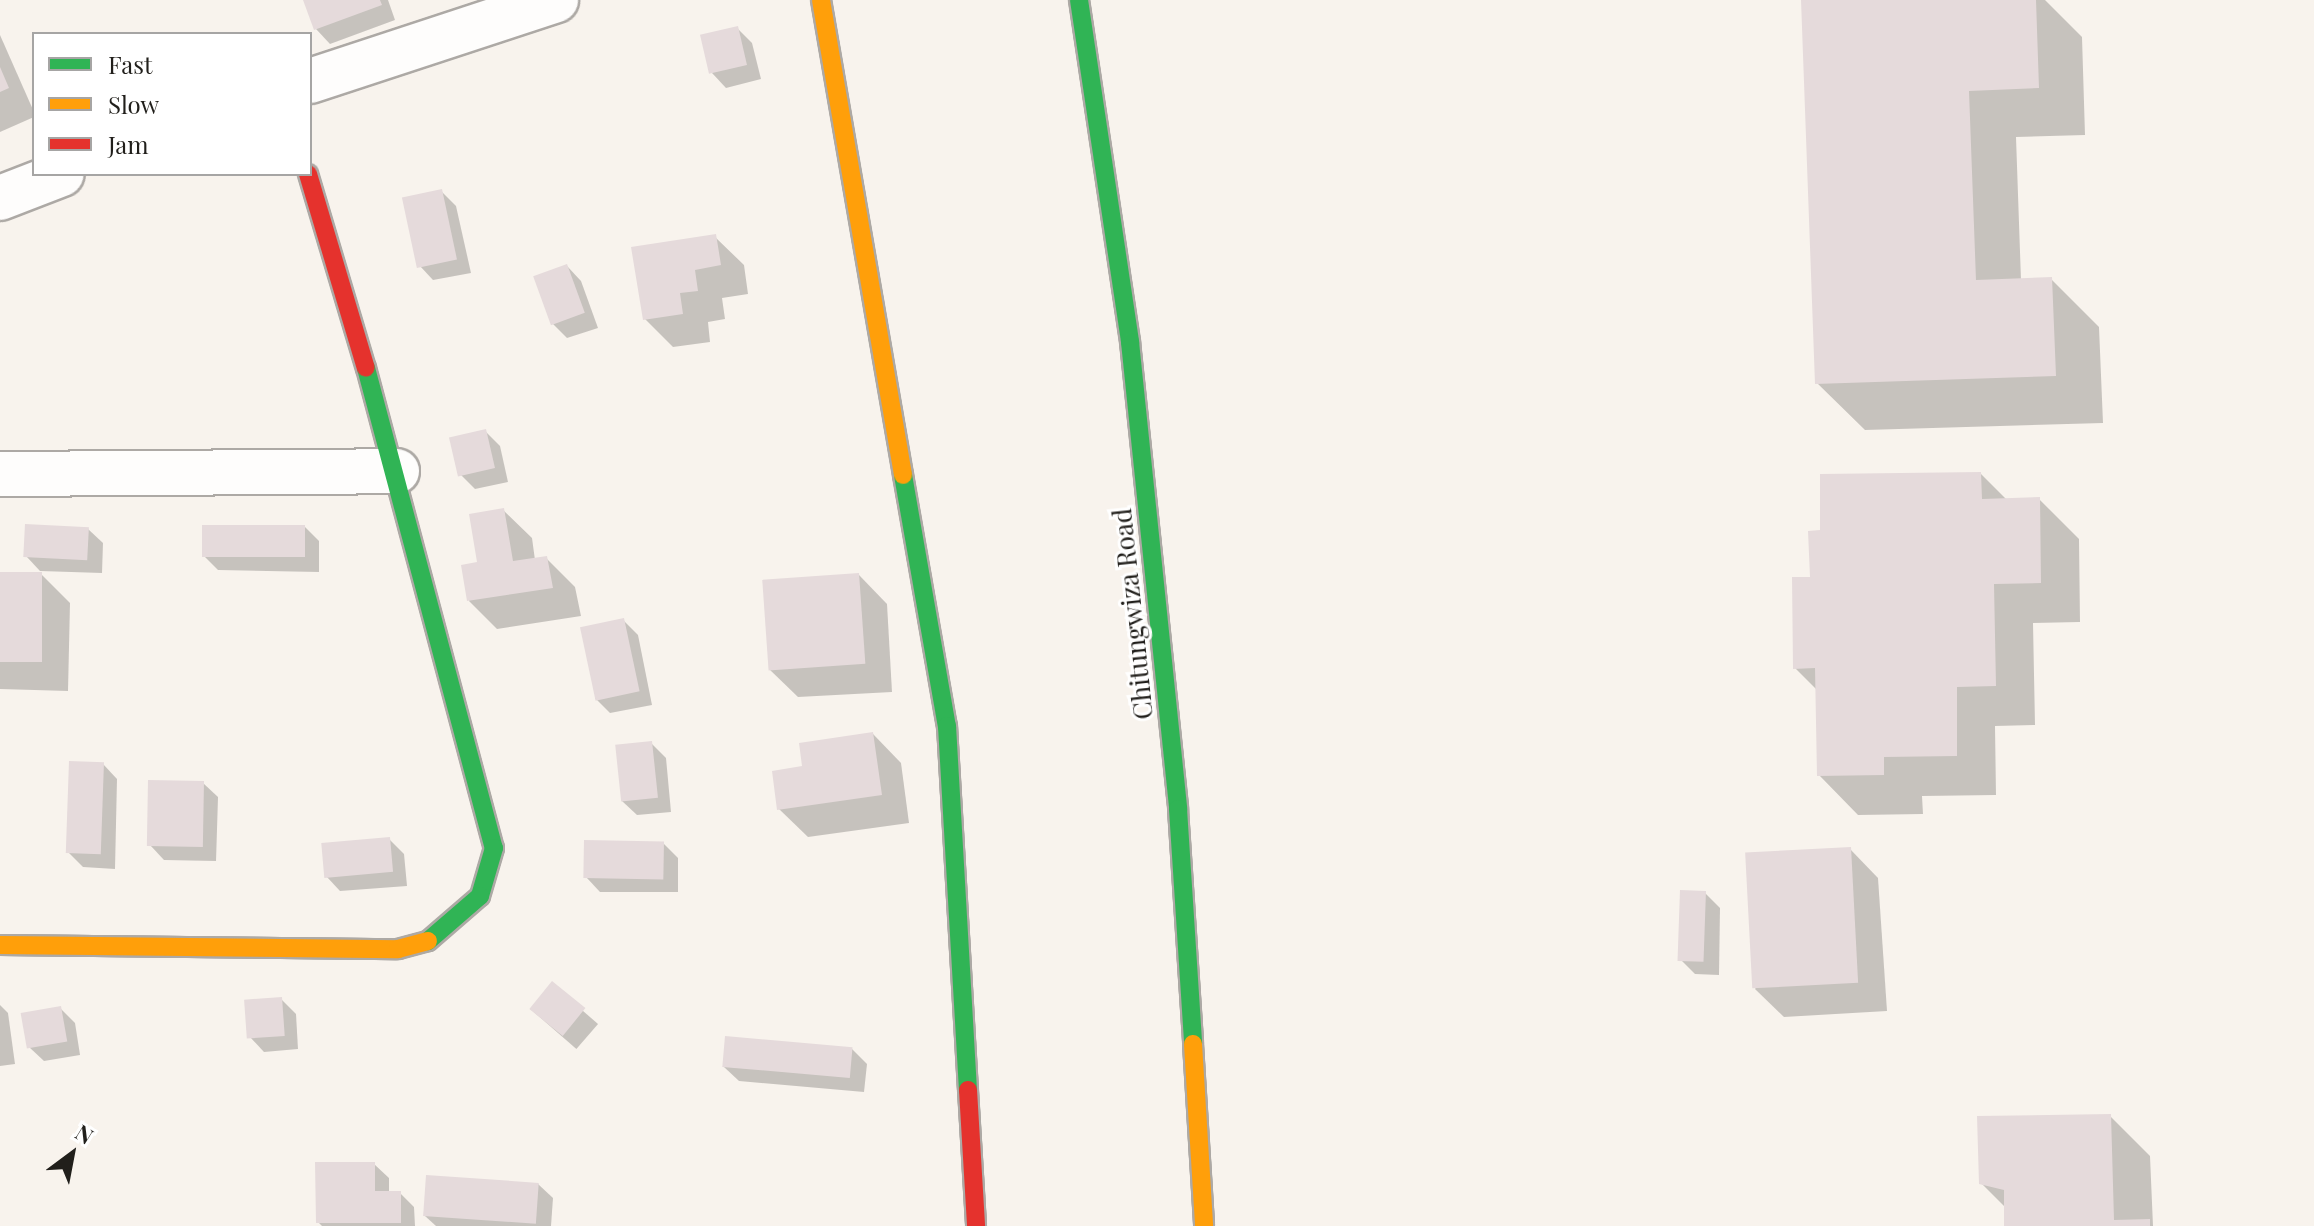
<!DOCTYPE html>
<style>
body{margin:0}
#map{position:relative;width:2314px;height:1226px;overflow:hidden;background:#f8f3ed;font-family:"Playfair Display",serif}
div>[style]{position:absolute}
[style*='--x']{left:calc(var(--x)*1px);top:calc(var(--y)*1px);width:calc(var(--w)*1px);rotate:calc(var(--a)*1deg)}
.shadow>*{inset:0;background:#0003;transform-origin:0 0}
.building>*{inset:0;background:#e5dadb;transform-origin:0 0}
.roads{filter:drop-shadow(2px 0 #ada9a5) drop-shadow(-2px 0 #ada9a5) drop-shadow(0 2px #ada9a5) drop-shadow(0 -2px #ada9a5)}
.street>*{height:44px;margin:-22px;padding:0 22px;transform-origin:22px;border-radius:22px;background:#fefdfc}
.fast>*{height:18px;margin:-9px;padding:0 9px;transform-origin:9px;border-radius:9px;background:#30b455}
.slow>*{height:18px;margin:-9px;padding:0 9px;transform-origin:9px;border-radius:9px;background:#ff9f0a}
.jam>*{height:18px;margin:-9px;padding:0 9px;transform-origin:9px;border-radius:9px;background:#e5322d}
span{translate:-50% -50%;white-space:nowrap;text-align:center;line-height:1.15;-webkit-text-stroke:6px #fff;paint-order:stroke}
.street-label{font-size:26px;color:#211f1b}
.legend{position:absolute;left:32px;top:32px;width:280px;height:144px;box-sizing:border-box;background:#fff;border:2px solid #a6a5a4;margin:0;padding:10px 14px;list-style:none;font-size:24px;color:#211f1b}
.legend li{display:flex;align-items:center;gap:16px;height:40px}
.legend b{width:40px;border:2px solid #a6a5a4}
.north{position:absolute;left:32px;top:1114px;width:80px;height:80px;-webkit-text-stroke:6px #fff;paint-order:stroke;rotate:32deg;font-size:22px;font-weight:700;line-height:32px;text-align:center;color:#211f1b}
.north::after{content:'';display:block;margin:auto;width:28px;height:36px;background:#211f1b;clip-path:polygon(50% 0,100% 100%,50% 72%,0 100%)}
</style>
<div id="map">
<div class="shadow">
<i style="clip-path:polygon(305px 0,388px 0,395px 20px,330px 44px,316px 29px)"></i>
<i style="clip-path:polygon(1803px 0,2045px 0,2082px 37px,2085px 135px,2016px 137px,2021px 280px,2051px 279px,2099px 327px,2103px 423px,1865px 430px,1817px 383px)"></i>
<i style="clip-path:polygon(737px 28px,752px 43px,761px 79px,726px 88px,712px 73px)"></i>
<i style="clip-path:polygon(0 35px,34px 112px,34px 117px,0 132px)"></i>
<i style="clip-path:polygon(441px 191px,456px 206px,471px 273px,433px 280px,419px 265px)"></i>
<i style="clip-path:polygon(715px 237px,744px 265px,748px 294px,722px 298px,725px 319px,708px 322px,710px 342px,673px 347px,645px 319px)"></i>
<i style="clip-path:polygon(567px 266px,581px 281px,598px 328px,567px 338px,553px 324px)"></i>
<i style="clip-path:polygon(485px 431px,500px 446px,508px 482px,475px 489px,460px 474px)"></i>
<i style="clip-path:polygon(1981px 474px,2007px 500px,2039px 499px,2079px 539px,2080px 622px,2033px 623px,2035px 725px,1995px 726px,1996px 795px,1922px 796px,1923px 814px,1858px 815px,1819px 775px,1817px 690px,1795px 668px,1822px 532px)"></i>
<i style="clip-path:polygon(503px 510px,532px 538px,535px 560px,547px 559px,575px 587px,581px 616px,497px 629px,469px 601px)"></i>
<i style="clip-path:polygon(305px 527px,319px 541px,319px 572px,218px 570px,204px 556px)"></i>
<i style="clip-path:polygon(88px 529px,103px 543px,102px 573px,40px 571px,26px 556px)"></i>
<i style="clip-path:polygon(0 574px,41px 574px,70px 603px,68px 691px,0 689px)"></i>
<i style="clip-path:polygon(859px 575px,887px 604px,892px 692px,798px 697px,769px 669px)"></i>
<i style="clip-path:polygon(624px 621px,638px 635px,652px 705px,610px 713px,595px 698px)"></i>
<i style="clip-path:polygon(873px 734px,901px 763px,909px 823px,808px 837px,779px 809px,804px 768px)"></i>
<i style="clip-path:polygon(651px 743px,666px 758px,671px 812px,637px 815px,622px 801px)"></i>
<i style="clip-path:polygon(103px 764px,117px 779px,115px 869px,83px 867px,68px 852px)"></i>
<i style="clip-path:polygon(203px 783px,218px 797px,216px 861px,164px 860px,150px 845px)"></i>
<i style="clip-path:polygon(389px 839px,404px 854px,407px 886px,340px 891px,326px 876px)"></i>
<i style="clip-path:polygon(663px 843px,678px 858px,678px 892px,600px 892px,586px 877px)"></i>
<i style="clip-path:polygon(1850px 849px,1878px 878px,1887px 1011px,1784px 1017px,1755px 989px)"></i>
<i style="clip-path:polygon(1705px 893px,1720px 908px,1719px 975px,1695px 974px,1681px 960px)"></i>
<i style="left:552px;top:984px;width:61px;height:33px;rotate:41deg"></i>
<i style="clip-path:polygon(281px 999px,296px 1014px,298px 1049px,264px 1052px,250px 1037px)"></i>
<i style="clip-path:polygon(0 1005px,8px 1013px,15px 1064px,0 1066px)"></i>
<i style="clip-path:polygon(60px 1008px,75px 1023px,80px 1055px,44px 1061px,29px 1047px)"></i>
<i style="clip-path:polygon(852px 1049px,867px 1064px,864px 1092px,739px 1081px,724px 1067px)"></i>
<i style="clip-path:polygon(2110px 1116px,2150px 1156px,2153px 1226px,2006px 1226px,2006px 1208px,1981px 1183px)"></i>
<i style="clip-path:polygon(374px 1164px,389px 1178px,389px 1193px,400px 1193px,414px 1207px,415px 1226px,322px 1226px,318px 1222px)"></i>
<i style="clip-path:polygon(538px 1184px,553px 1198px,551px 1226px,436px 1226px,425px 1216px)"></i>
</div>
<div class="building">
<i style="clip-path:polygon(303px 0,380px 0,382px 5px,314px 30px)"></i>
<i style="clip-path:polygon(1801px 0,2036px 0,2039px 88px,1969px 91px,1976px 280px,2052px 277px,2056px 376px,1815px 384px)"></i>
<i style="left:738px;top:26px;width:40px;height:39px;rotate:77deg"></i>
<i style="clip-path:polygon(0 67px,9px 88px,0 92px)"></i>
<i style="left:442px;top:189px;width:72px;height:41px;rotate:78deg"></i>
<i style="clip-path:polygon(716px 234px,721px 265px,695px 270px,698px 291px,680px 293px,683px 314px,643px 320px,631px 247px)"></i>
<i style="left:567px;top:264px;width:52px;height:36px;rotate:70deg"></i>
<i style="left:486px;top:429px;width:40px;height:38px;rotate:77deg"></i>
<i style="clip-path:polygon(1981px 472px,1982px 499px,2040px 497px,2041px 583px,1994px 584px,1996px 686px,1957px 687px,1957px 756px,1884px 757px,1884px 775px,1817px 776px,1815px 668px,1793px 669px,1792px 577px,1810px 577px,1808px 531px,1820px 530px,1820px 474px)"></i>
<i style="clip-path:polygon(504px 508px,513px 561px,547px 556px,553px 588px,467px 601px,461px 565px,477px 562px,469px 514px)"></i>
<i style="left:25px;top:524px;width:64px;height:33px;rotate:3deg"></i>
<i style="left:202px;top:525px;width:103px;height:32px"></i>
<i style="left:0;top:572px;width:42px;height:90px"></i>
<i style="left:859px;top:573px;width:91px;height:97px;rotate:86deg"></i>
<i style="left:624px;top:618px;width:75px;height:45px;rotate:78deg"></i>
<i style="clip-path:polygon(873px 732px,882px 795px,777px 810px,772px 771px,802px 766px,799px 743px)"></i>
<i style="left:652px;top:741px;width:57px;height:37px;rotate:84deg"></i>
<i style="left:69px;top:761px;width:35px;height:92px;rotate:2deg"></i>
<i style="left:148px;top:780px;width:56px;height:66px;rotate:1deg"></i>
<i style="left:390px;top:837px;width:35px;height:69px;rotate:85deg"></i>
<i style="left:584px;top:840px;width:80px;height:38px;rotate:1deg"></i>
<i style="left:1851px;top:847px;width:136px;height:106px;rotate:87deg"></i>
<i style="left:1680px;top:890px;width:26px;height:71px;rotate:2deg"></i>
<i style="left:552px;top:981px;width:43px;height:36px;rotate:39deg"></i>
<i style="left:282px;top:997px;width:39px;height:38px;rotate:86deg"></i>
<i style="left:61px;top:1006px;width:36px;height:41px;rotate:80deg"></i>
<i style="left:725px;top:1036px;width:128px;height:31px;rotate:5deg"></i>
<i style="clip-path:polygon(2111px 1114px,2114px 1220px,2150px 1219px,2150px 1226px,2004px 1226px,2004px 1190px,1979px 1184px,1977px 1116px)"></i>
<i style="clip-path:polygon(315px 1162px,375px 1162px,375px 1191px,401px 1191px,401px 1223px,316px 1223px)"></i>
<i style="left:426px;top:1175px;width:113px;height:41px;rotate:4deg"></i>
</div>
<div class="roads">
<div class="street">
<i style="--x:310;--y:81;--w:259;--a:-18.2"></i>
<i style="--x:0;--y:198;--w:66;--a:-21.2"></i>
<i style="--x:0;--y:474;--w:397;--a:-0.4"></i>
</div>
<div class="fast">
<i style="--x:1079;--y:0;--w:346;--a:81.5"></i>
<i style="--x:1130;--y:342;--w:469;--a:84.1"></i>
<i style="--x:1178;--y:809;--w:235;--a:86.3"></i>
<i style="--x:366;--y:368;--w:497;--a:75.1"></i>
<i style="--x:494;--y:848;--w:50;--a:106.3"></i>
<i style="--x:480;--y:896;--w:69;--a:139.1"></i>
<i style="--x:903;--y:475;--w:255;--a:80.1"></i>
<i style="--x:947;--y:726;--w:365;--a:86.7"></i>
</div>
<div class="slow">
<i style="--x:821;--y:0;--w:482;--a:80.2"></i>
<i style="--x:0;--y:945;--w:398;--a:0.6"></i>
<i style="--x:398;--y:949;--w:31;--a:-15"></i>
<i style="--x:1193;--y:1044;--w:182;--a:86.5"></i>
</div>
<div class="jam">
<i style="--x:308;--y:174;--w:202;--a:73.4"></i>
<i style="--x:968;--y:1090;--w:136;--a:86.6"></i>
</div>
</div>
<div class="street-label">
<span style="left:1132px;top:614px;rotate:-96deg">Chitungwiza Road</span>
</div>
<ul class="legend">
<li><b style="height:10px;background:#30b455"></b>Fast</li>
<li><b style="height:10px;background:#ff9f0a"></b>Slow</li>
<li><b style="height:10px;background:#e5322d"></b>Jam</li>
</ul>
<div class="north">N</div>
</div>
